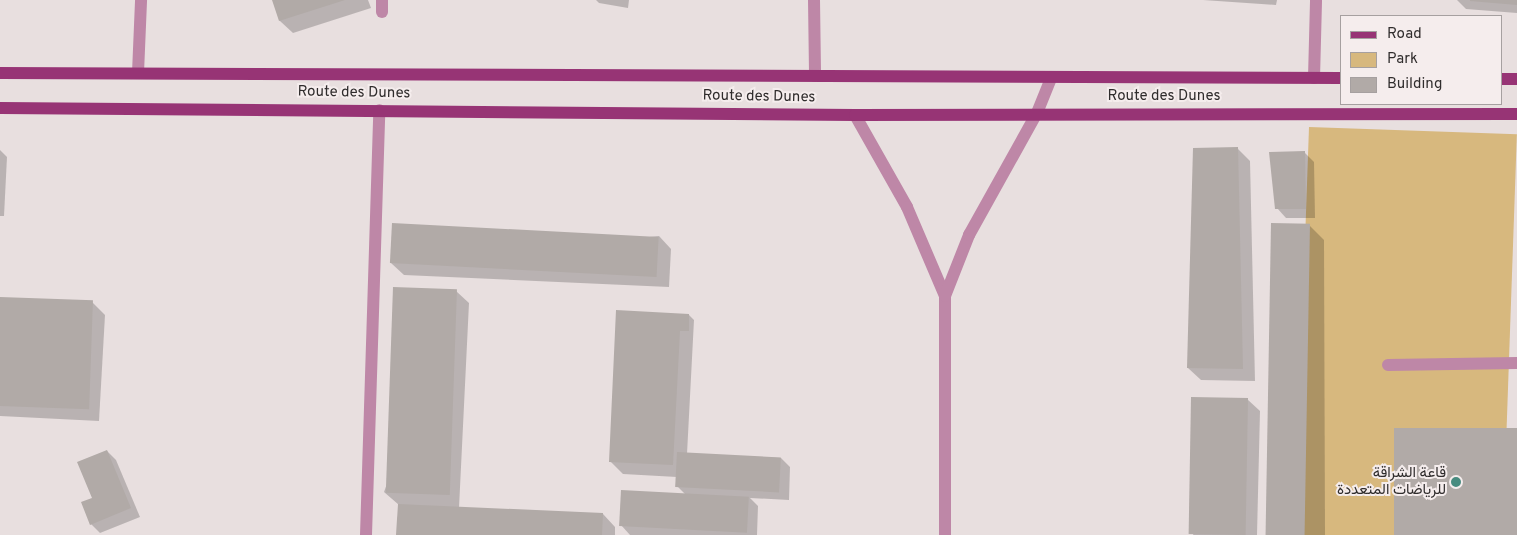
<!DOCTYPE html>
<meta charset="utf-8">
<style>
body{margin:0}
#map{position:relative;width:1517px;height:535px;overflow:hidden;background:#e8dfdf;font-family:Overpass,Vazirmatn,sans-serif}
div>[style]{position:absolute}
[style*='--x']{left:calc(var(--x)*1px);top:calc(var(--y)*1px);width:calc(var(--w)*1px);rotate:calc(var(--a)*1deg)}
.green>*{inset:0;background:#d7b87e;transform-origin:0 0}
.shadow>*{inset:0;background:#0003}
.building>*{inset:0;background:#b1aaa7;transform-origin:0 0}
.lane>*{height:12px;margin:-6px;padding:0 6px;transform-origin:6px;border-radius:6px;background:#be87a7}
.street>*{height:12px;margin:-6px;padding:0 6px;transform-origin:6px;border-radius:6px;background:#be87a7}
.primary>*{height:12px;margin:-6px;padding:0 6px;transform-origin:6px;border-radius:6px;background:#973475}
.dots>*{width:14px;height:14px;translate:-50% -50%;box-sizing:border-box;border:2px solid #f5eded;border-radius:50%}
span{translate:-50% -50%;white-space:nowrap;text-align:center;line-height:1.15;-webkit-text-stroke:4px #f5eded;paint-order:stroke}
.street-label{font-size:15px;color:#302d2d}
.poi-label{font-size:15px;color:#302d2d}
.right{translate:-100% -50%;text-align:right}
.legend{position:absolute;left:1340px;top:15px;width:162px;height:90px;box-sizing:border-box;background:#f5eded;border:1px solid #a6a0a0;margin:0;padding:6px 9px;list-style:none;font-size:15px;color:#302d2d}
.legend li{display:flex;align-items:center;gap:10px;height:25px}
.legend b{width:25px;border:1px solid #a6a0a0}
</style>
<div id="map">
<div class="green">
<i style="left:1309px;top:127px;width:208px;height:408px;rotate:2deg"></i>
</div>
<div class="shadow">
<i style="clip-path:polygon(274px 0,368px 0,371px 8px,293px 33px,280px 21px)"></i>
<i style="clip-path:polygon(596px 0,629px 0,628px 8px,599px 3px)"></i>
<i style="clip-path:polygon(1203px 0,1277px 0,1276px 5px)"></i>
<i style="clip-path:polygon(1457px 0,1517px 0,1517px 13px,1466px 9px)"></i>
<i style="clip-path:polygon(1237px 148px,1250px 161px,1255px 381px,1201px 380px,1188px 368px)"></i>
<i style="clip-path:polygon(0 150px,7px 157px,4px 216px,0 216px)"></i>
<i style="clip-path:polygon(1305px 153px,1314px 162px,1315px 218px,1286px 218px,1277px 208px)"></i>
<i style="clip-path:polygon(1309px 225px,1324px 240px,1325px 535px,1275px 535px)"></i>
<i style="clip-path:polygon(659px 236px,671px 249px,669px 287px,404px 275px,391px 263px)"></i>
<i style="clip-path:polygon(456px 291px,469px 303px,459px 508px,603px 514px,615px 527px,615px 535px,397px 535px,399px 505px,384px 492px)"></i>
<i style="clip-path:polygon(0 298px,92px 302px,105px 315px,99px 421px,0 416px)"></i>
<i style="clip-path:polygon(618px 312px,689px 315px,694px 320px,687px 454px,781px 458px,790px 467px,789px 500px,750px 498px,758px 506px,757px 535px,630px 535px,621px 525px,685px 494px,677px 486px,677px 477px,623px 474px,610px 461px)"></i>
<i style="clip-path:polygon(1247px 399px,1260px 411px,1257px 535px,1193px 535px)"></i>
<i style="clip-path:polygon(107px 451px,116px 460px,140px 517px,100px 533px,91px 524px,94px 498px)"></i>
</div>
<div class="building">
<i style="clip-path:polygon(272px 0,345px 0,279px 21px)"></i>
<i style="clip-path:polygon(1470px 0,1517px 0,1517px 5px,1470px 1px)"></i>
<i style="clip-path:polygon(1238px 147px,1243px 369px,1187px 368px,1193px 148px)"></i>
<i style="clip-path:polygon(1305px 151px,1306px 209px,1275px 209px,1269px 152px)"></i>
<i style="left:392px;top:223px;width:267px;height:40px;rotate:3deg"></i>
<i style="left:1271px;top:223px;width:39px;height:312px;rotate:1deg"></i>
<i style="left:393px;top:287px;width:64px;height:206px;rotate:2deg"></i>
<i style="left:0;top:297px;width:93px;height:109px;rotate:2deg"></i>
<i style="clip-path:polygon(616px 310px,689px 314px,689px 331px,680px 331px,673px 465px,609px 462px)"></i>
<i style="left:1248px;top:398px;width:137px;height:57px;rotate:91deg"></i>
<i style="left:1517px;top:428px;width:107px;height:123px;rotate:90deg"></i>
<i style="clip-path:polygon(107px 450px,131px 508px,90px 525px,81px 502px,92px 498px,77px 462px)"></i>
<i style="left:677px;top:452px;width:104px;height:35px;rotate:3deg"></i>
<i style="left:621px;top:490px;width:128px;height:36px;rotate:3deg"></i>
<i style="clip-path:polygon(398px 504px,603px 513px,602px 535px,396px 535px)"></i>
</div>
<div class="lane">
<i style="--x:382;--y:0;--w:12;--a:90"></i>
<i style="--x:814;--y:0;--w:76;--a:89.2"></i>
<i style="--x:138;--y:73;--w:73;--a:-87.6"></i>
<i style="--x:1388;--y:365;--w:129;--a:-0.9"></i>
</div>
<div class="street">
<i style="--x:1314;--y:78;--w:78;--a:-88.5"></i>
<i style="--x:855;--y:115;--w:106;--a:60.5"></i>
<i style="--x:907;--y:207;--w:97;--a:66.9"></i>
<i style="--x:366;--y:535;--w:425;--a:-88.2"></i>
<i style="--x:945;--y:535;--w:239;--a:-90"></i>
<i style="--x:945;--y:296;--w:66;--a:-68.5"></i>
<i style="--x:969;--y:235;--w:140;--a:-60.9"></i>
<i style="--x:1037;--y:113;--w:38;--a:-68"></i>
</div>
<div class="primary">
<i style="--x:0;--y:73;--w:1341;--a:0.21"></i>
<i style="--x:1501;--y:79;--w:16;--a:0"></i>
<i style="--x:0;--y:108;--w:855;--a:0.47"></i>
<i style="--x:855;--y:115;--w:662;--a:-0.09"></i>
</div>
<div class="dots">
<i style="left:1456px;top:482px;background:#478b7f"></i>
</div>
<div class="street-label">
<span style="left:354px;top:93px;rotate:1deg">Route des Dunes</span>
<span style="left:759px;top:97px;rotate:1deg">Route des Dunes</span>
<span style="left:1164px;top:97px">Route des Dunes</span>
</div>
<div class="poi-label">
<span class="right" style="left:1446px;top:482px">قاعة الشراقة<br>للرياضات المتعددة</span>
</div>
<ul class="legend">
<li><b style="height:6px;background:#973475"></b>Road</li>
<li><b style="height:14px;background:#d7b87e"></b>Park</li>
<li><b style="height:14px;background:#b1aaa7"></b>Building</li>
</ul>
</div>
